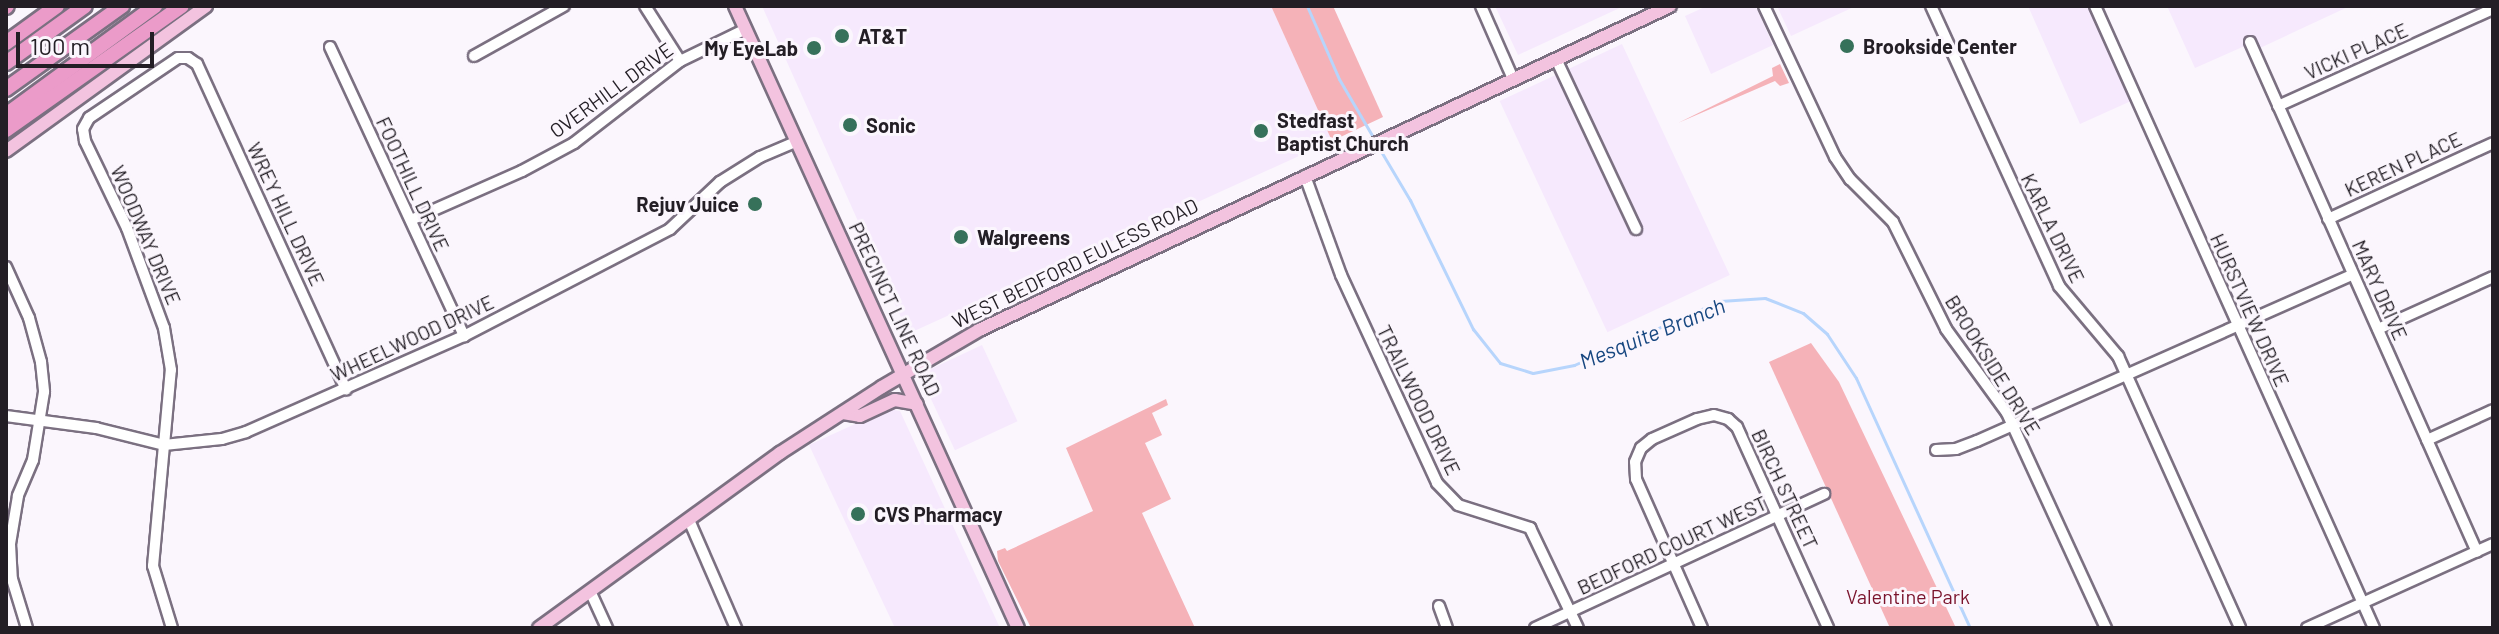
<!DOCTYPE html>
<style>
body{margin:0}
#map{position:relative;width:2499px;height:634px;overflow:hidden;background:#fbf6fd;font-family:Barlow,sans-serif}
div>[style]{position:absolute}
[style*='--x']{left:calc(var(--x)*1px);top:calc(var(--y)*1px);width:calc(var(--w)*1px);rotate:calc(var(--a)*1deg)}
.built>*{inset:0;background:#f6e9fd;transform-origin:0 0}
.green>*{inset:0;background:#f5b2b8}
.stream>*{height:3px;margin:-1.5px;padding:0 1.5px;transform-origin:1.5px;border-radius:1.5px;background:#b7d5fc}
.roads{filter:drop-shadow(2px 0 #7b7081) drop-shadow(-2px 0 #7b7081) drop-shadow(0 2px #7b7081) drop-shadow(0 -2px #7b7081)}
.minor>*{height:10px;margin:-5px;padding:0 5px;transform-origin:5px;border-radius:5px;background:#fff}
.major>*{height:12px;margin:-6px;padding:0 6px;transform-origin:6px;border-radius:6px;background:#f3c3df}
.highway>*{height:14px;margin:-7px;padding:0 7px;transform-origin:7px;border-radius:7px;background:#eb9bc9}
.dots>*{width:22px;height:22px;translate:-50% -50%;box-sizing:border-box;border:4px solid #fbf6fd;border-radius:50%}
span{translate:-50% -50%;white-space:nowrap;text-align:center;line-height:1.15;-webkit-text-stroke:6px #fbf6fd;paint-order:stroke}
.poi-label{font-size:20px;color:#231e25;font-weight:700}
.left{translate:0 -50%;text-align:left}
.right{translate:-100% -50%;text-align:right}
.street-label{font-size:20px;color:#231e25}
.park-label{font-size:20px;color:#7a132c}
.water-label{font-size:22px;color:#174780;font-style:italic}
.frame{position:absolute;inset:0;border:8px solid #231e25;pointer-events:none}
.scale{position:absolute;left:16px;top:32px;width:138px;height:36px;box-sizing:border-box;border:4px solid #231e25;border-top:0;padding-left:10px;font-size:24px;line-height:28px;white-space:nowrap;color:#231e25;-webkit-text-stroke:6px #fbf6fd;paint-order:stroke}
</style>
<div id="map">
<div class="built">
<i style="clip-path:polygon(762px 6px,1271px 6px,1332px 141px,912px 332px,903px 322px)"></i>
<i style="clip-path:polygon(1495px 6px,1624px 6px,1518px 55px)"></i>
<i style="clip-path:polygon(1707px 6px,1756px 7px,1773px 45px,1711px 74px,1685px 16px)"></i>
<i style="clip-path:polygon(1777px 6px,1856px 6px,1791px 36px)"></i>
<i style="clip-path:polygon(2028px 6px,2088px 6px,2131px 101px,2080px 124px)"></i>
<i style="clip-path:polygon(2167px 6px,2350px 6px,2260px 48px,2256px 41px,2195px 68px)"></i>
<i style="left:1622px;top:44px;width:255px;height:135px;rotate:65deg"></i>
<i style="left:982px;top:345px;width:84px;height:69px;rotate:65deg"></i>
<i style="clip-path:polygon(888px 409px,900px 411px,1000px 628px,895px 628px,809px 445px)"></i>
</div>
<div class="green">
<i style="clip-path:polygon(1271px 6px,1333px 6px,1383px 117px,1332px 141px)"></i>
<i style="clip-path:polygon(1780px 64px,1789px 83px,1780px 86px,1775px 81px,1678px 123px,1773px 76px,1772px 68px)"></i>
<i style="clip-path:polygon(1811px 343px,1839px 382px,1956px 628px,1890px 628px,1769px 362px)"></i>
<i style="clip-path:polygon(1166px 399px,1168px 405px,1152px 413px,1162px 435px,1145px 443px,1171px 499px,1142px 513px,1195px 628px,1031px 628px,998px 561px,997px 551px,1005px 548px,1007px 551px,1093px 511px,1066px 448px)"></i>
</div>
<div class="stream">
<i style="--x:1307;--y:6;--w:80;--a:66.3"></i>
<i style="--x:1339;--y:79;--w:73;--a:59.6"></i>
<i style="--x:1379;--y:148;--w:61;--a:59.2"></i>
<i style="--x:1410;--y:200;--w:144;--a:64"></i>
<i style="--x:1473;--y:329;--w:43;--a:51.5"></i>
<i style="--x:1500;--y:363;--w:34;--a:17"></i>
<i style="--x:1533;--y:373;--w:42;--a:-11"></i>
<i style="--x:1574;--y:365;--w:159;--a:-23.7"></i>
<i style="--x:1720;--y:301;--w:45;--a:-3.8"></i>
<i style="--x:1765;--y:298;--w:41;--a:21.5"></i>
<i style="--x:1803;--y:313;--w:32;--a:41"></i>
<i style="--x:1827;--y:334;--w:53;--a:56.6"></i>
<i style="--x:1856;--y:378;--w:275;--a:65.5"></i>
</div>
<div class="roads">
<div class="minor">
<i style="--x:645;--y:6;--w:65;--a:57.5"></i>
<i style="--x:1481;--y:6;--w:80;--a:66.3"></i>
<i style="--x:1764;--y:6;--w:167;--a:64.8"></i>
<i style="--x:1835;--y:157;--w:27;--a:56"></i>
<i style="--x:1850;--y:179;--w:61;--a:45"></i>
<i style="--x:1893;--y:222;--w:119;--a:63.6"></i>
<i style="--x:1946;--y:329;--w:104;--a:54"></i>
<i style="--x:2007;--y:413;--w:237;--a:65.3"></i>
<i style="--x:1931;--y:6;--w:308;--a:65.4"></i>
<i style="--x:2059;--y:286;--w:92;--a:49.9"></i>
<i style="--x:2118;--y:356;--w:298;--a:65.8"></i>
<i style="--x:2095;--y:6;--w:682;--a:65.84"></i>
<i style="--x:2250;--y:42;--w:558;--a:66.01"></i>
<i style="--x:330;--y:47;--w:319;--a:65.1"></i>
<i style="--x:474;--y:56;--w:103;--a:-29.1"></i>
<i style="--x:1556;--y:59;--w:188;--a:64.8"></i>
<i style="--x:2278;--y:106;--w:236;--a:-24.3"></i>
<i style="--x:1305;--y:176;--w:105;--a:70"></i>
<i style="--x:1341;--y:275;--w:229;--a:65.2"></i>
<i style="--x:1437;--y:483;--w:30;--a:46"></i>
<i style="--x:1458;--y:505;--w:76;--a:17.7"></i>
<i style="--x:1530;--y:528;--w:111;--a:64.4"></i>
<i style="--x:2328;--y:219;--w:182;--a:-24.7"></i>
<i style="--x:411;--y:220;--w:121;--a:-23.8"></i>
<i style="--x:522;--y:171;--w:59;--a:-28.3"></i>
<i style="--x:574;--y:143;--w:134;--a:-37.7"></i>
<i style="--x:680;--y:61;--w:73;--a:-25.9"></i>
<i style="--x:6;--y:267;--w:56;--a:65.7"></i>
<i style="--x:29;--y:318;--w:46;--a:74.7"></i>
<i style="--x:41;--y:362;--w:30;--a:84"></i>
<i style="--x:44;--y:392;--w:69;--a:99.2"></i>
<i style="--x:33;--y:460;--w:39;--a:113"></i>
<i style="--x:18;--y:496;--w:49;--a:99.5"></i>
<i style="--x:10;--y:544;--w:35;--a:87"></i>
<i style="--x:12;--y:579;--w:51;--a:73"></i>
<i style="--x:2378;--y:329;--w:126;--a:-24.3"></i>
<i style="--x:6;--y:416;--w:91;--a:7.6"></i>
<i style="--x:96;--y:428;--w:70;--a:14"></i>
<i style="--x:164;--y:445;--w:58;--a:-5.9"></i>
<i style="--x:222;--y:439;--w:25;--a:-16"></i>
<i style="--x:246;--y:432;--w:238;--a:-23.8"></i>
<i style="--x:464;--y:336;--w:232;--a:-27.4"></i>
<i style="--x:670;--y:229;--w:69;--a:-43.2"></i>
<i style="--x:720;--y:182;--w:47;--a:-32"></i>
<i style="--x:760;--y:157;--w:39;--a:-23"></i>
<i style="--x:2427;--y:440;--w:72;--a:-24.4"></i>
<i style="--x:1936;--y:450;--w:20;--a:-3"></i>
<i style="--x:1956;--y:449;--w:22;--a:-21"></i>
<i style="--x:1977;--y:441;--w:411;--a:-23.9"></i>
<i style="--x:689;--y:520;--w:118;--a:66.5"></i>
<i style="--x:590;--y:591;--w:41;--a:65.3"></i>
<i style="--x:1439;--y:606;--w:23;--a:70"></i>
<i style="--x:172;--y:628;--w:65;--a:-107"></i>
<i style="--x:153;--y:566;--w:197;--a:-84.8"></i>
<i style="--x:171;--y:370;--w:43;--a:-99.5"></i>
<i style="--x:164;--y:328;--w:107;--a:-110.3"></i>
<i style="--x:127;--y:228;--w:97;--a:-115.8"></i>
<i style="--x:85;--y:141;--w:12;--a:-99"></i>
<i style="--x:83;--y:129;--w:13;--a:-61"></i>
<i style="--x:89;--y:118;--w:107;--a:-34"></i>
<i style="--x:178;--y:58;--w:10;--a:0"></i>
<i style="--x:188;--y:58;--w:11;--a:34"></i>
<i style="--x:197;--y:64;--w:358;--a:65.4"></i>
<i style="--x:1535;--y:628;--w:319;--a:-24.9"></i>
<i style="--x:1702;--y:628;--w:163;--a:-113.9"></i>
<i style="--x:1636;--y:479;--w:17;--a:-93"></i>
<i style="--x:1635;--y:462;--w:15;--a:-67"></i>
<i style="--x:1641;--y:448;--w:14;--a:-39"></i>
<i style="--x:1652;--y:439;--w:49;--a:-24"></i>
<i style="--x:1697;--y:419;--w:17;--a:-13"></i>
<i style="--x:1714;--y:415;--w:15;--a:16"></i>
<i style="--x:1728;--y:419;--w:12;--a:42"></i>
<i style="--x:1737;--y:427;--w:221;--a:65.6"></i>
<i style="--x:2307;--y:628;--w:204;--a:-24.3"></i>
</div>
<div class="major">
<i style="--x:735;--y:6;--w:683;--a:65.54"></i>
<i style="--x:6;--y:151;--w:247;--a:-35.9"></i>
<i style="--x:843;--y:413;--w:17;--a:10"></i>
<i style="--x:860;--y:416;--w:38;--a:-25"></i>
<i style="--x:895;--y:400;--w:22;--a:10"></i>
<i style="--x:539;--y:628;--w:298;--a:-36"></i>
<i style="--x:780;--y:453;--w:121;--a:-32.9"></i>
<i style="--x:882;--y:387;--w:113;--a:-30.4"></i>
<i style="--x:979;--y:330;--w:763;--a:-25.12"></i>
</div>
<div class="highway">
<i style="--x:6;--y:7;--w:1;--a:-45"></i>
<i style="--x:6;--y:43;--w:63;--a:-36"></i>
<i style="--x:6;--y:63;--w:97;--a:-35.8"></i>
<i style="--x:6;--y:89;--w:143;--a:-35.6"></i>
<i style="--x:6;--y:115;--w:185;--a:-36.2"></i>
<i style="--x:6;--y:130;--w:215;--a:-35.2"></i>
</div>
</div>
<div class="dots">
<i style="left:842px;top:36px;background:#36715a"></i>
<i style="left:1847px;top:46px;background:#36715a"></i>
<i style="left:814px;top:48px;background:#36715a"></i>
<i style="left:850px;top:125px;background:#36715a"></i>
<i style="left:1261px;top:131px;background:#36715a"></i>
<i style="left:755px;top:204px;background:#36715a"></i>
<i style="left:961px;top:237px;background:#36715a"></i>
<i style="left:858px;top:514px;background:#36715a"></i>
</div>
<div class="poi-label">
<span class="left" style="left:858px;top:36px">AT&amp;T</span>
<span class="left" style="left:1863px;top:46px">Brookside Center</span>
<span class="right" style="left:798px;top:48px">My EyeLab</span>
<span class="left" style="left:1277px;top:132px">Stedfast<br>Baptist Church</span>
<span class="left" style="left:866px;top:125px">Sonic</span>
<span class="right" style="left:739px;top:204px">Rejuv Juice</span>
<span class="left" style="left:977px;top:237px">Walgreens</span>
<span class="left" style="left:874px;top:514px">CVS Pharmacy</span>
</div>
<div class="street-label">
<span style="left:2356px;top:51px;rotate:-24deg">VICKI PLACE</span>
<span style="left:611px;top:90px;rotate:-36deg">OVERHILL DRIVE</span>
<span style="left:2403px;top:164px;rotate:-25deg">KEREN PLACE</span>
<span style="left:413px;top:184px;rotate:65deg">FOOTHILL DRIVE</span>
<span style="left:286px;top:214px;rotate:65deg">WREY HILL DRIVE</span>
<span style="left:2053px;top:228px;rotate:64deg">KARLA DRIVE</span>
<span style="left:146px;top:235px;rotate:67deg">WOODWAY DRIVE</span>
<span style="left:1075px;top:263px;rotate:-26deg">WEST BEDFORD EULESS ROAD</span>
<span style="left:2380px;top:290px;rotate:66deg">MARY DRIVE</span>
<span style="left:895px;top:309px;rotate:65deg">PRECINCT LINE ROAD</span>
<span style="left:2250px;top:310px;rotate:66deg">HURSTVIEW DRIVE</span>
<span style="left:412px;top:338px;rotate:-25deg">WHEELWOOD DRIVE</span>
<span style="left:1993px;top:365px;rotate:58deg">BROOKSIDE DRIVE</span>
<span style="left:1419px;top:400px;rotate:64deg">TRAILWOOD DRIVE</span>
<span style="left:1785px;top:489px;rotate:65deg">BIRCH STREET</span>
<span style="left:1672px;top:545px;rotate:-25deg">BEDFORD COURT WEST</span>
</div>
<div class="park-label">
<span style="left:1908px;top:596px">Valentine Park</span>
</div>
<div class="water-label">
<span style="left:1652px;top:333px;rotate:-22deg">Mesquite Branch</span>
</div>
<div class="frame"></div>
<div class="scale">100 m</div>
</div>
